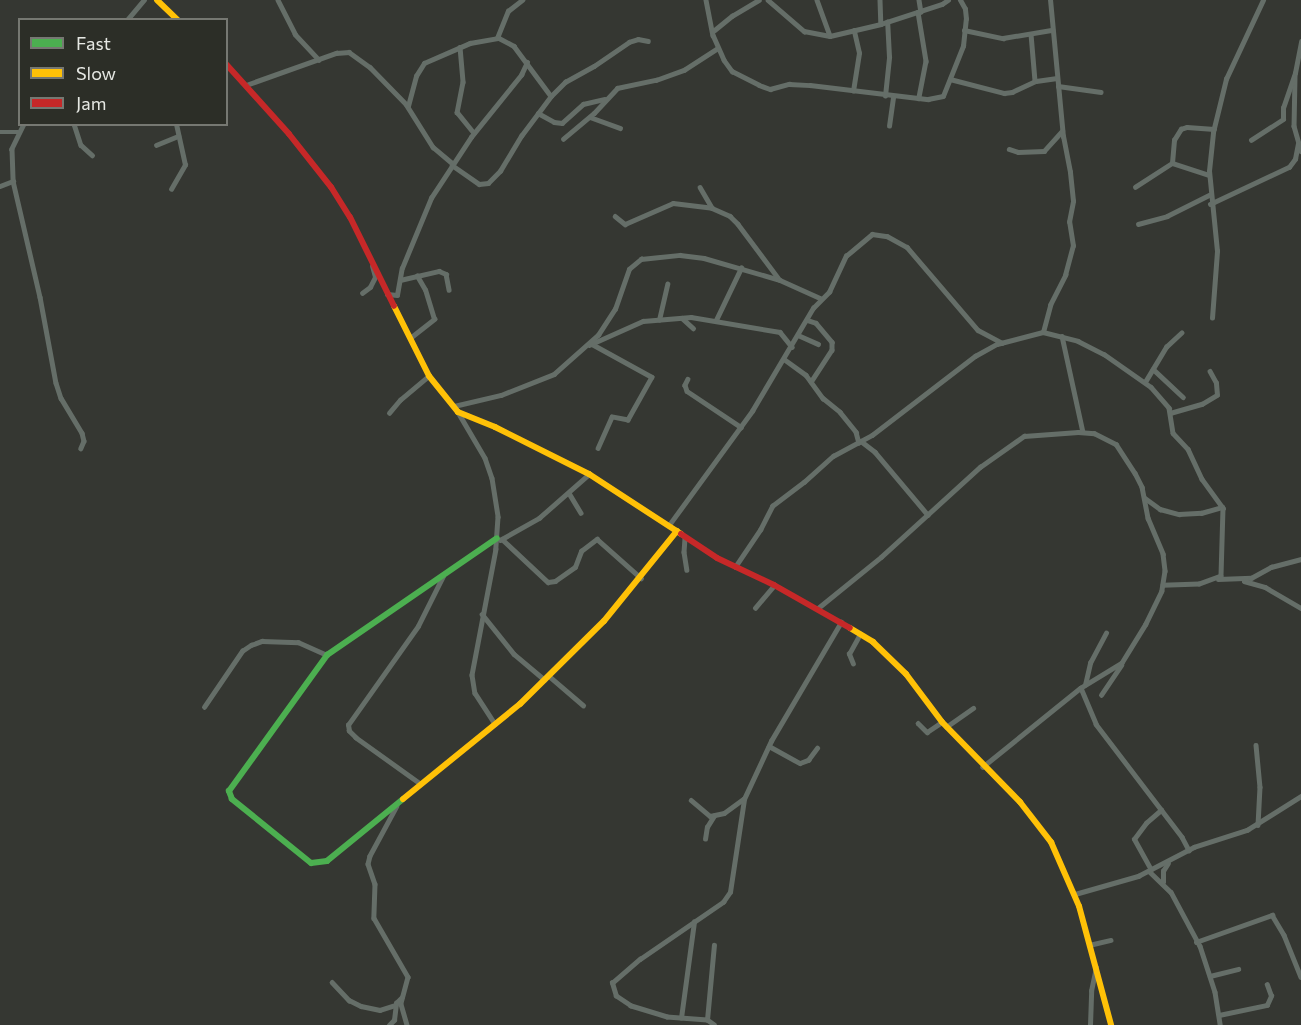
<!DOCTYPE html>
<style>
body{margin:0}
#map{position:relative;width:1301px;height:1025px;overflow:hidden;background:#353732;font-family:Commissioner,sans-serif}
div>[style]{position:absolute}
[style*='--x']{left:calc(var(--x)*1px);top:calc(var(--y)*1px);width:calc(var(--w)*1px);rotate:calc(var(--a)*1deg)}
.street>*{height:4.5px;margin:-2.25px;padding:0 2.25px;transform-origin:2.25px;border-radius:2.25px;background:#656e68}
.fast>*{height:6px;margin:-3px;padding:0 3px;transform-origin:3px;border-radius:3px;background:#4caf50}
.slow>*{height:6px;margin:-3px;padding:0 3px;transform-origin:3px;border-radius:3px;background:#ffc107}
.jam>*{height:6px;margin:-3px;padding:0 3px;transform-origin:3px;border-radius:3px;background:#c62828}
span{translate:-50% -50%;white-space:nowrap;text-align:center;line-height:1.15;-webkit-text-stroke:5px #2c2e27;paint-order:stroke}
.legend{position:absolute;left:18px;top:18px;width:210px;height:108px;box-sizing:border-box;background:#2c2e27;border:2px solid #767872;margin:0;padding:8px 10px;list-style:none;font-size:18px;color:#e6e8e3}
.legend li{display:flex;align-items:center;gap:12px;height:30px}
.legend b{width:30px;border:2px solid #767872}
</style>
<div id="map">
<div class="street">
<i style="--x:278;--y:0;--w:38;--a:63"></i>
<i style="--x:295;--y:34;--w:35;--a:47"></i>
<i style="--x:706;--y:0;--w:36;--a:79"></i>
<i style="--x:713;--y:35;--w:27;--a:66"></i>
<i style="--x:724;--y:60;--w:14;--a:54"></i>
<i style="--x:732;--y:71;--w:30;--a:27"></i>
<i style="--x:759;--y:85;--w:12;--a:20"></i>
<i style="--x:770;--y:89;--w:20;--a:-15"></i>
<i style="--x:789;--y:84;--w:21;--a:3"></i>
<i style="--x:810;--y:85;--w:119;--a:6.8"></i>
<i style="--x:928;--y:99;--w:15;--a:-11"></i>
<i style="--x:943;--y:96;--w:54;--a:-68.2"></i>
<i style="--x:963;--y:46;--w:27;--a:-84"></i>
<i style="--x:966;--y:19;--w:10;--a:-96"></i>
<i style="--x:965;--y:9;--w:10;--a:-119"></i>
<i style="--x:768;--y:0;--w:48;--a:40.7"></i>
<i style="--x:804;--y:31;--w:26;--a:11"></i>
<i style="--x:830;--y:36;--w:52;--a:-13.2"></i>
<i style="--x:881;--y:24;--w:64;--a:-18.2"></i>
<i style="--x:942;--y:4;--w:7;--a:-34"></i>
<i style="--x:817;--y:0;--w:38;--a:70"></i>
<i style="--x:880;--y:0;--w:24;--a:88"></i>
<i style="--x:919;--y:0;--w:12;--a:81"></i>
<i style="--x:918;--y:12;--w:50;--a:80.7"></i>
<i style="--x:926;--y:61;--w:38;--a:101"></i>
<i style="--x:127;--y:20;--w:26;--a:-50"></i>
<i style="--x:964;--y:30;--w:40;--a:12"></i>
<i style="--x:1003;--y:38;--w:50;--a:-9.3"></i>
<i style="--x:712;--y:32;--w:26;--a:-39"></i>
<i style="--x:732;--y:16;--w:31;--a:-31"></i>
<i style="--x:1031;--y:34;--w:47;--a:85.1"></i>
<i style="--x:497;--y:38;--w:29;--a:-68"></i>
<i style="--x:508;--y:11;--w:18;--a:-38"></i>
<i style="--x:460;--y:47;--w:35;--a:85"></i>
<i style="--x:463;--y:82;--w:31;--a:101"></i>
<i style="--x:457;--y:112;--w:27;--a:51"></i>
<i style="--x:1295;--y:76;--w:50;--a:91.1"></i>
<i style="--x:1294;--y:126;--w:26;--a:74"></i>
<i style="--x:950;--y:79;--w:56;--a:14.5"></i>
<i style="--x:1004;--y:93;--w:8;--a:-7"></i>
<i style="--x:1012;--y:92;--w:26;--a:-25"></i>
<i style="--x:1036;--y:81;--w:21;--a:-8"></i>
<i style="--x:246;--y:85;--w:96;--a:-19.6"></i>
<i style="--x:336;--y:53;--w:13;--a:-4"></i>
<i style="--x:349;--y:52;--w:26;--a:36"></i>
<i style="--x:370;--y:67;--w:52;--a:45.8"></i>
<i style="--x:406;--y:104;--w:51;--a:57.9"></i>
<i style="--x:433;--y:147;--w:26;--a:40"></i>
<i style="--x:1058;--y:86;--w:43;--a:7.9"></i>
<i style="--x:853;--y:91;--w:38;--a:-81"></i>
<i style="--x:859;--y:53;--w:23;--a:-103"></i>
<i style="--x:885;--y:96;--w:39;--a:-84"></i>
<i style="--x:889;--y:57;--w:35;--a:-93"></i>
<i style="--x:408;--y:106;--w:31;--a:-75"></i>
<i style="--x:416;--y:76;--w:15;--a:-58"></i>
<i style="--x:424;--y:63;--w:50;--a:-23.5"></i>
<i style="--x:470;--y:43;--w:29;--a:-10"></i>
<i style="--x:499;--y:38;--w:17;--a:28"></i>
<i style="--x:514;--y:46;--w:62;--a:53.5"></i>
<i style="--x:538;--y:113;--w:18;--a:29"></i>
<i style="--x:554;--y:122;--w:8;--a:7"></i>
<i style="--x:562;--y:123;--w:28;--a:-42"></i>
<i style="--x:583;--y:104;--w:22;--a:-13"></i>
<i style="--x:590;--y:117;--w:32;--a:20"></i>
<i style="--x:24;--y:124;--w:28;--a:116"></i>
<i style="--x:12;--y:149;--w:32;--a:88"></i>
<i style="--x:13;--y:181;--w:119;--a:76.9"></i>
<i style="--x:40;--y:297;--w:87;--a:79.5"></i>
<i style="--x:56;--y:383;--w:16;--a:72"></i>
<i style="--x:61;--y:398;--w:41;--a:59"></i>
<i style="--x:82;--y:433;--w:8;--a:76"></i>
<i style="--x:84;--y:441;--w:8;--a:113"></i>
<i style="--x:74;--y:124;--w:22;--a:72"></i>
<i style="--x:81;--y:145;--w:15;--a:42"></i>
<i style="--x:889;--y:126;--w:30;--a:-82"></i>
<i style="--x:0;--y:132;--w:18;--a:0"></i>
<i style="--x:563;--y:139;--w:40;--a:-40"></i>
<i style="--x:594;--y:113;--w:34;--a:-47"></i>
<i style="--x:617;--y:88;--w:40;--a:-12"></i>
<i style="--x:656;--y:80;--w:30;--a:-20"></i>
<i style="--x:684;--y:70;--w:40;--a:-32.9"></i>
<i style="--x:1251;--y:140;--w:38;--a:-33"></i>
<i style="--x:1283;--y:119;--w:11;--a:-90"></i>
<i style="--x:1283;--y:108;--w:37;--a:-71"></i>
<i style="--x:1295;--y:73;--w:32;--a:-79"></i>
<i style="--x:156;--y:145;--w:24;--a:-22"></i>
<i style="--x:1009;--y:149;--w:9;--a:18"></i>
<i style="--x:1018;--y:152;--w:26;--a:-2"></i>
<i style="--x:1044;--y:151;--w:27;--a:-48"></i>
<i style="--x:1172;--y:163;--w:23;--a:-85"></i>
<i style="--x:1174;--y:140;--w:13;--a:-58"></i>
<i style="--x:1181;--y:129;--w:6;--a:-18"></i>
<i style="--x:1187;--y:127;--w:27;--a:4"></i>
<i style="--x:452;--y:165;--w:33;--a:35"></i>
<i style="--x:479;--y:184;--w:9;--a:-6"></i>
<i style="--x:488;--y:183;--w:17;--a:-45"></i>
<i style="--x:500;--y:171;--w:41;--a:-59"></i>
<i style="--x:521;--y:136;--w:50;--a:-53.1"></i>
<i style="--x:551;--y:96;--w:20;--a:-45"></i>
<i style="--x:565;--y:82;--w:33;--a:-29"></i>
<i style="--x:594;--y:66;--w:42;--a:-34.4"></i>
<i style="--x:629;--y:42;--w:9;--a:-18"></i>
<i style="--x:638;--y:39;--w:10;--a:11"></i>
<i style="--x:0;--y:186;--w:14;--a:-21"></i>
<i style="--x:700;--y:187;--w:24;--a:60"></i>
<i style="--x:1135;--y:187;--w:44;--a:-33"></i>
<i style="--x:1172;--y:163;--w:39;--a:18"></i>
<i style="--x:171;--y:189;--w:28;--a:-60"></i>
<i style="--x:185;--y:165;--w:42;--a:-102.4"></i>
<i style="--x:1210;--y:204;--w:87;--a:-25.1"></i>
<i style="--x:1289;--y:167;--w:10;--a:-53"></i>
<i style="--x:1295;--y:159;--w:15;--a:-79"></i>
<i style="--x:615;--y:216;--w:13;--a:39"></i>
<i style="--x:625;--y:224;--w:52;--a:-23.6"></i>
<i style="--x:673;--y:203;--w:39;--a:7"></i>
<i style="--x:712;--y:208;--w:20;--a:24"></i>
<i style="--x:730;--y:216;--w:11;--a:45"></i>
<i style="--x:738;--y:224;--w:69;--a:53.3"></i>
<i style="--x:1138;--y:224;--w:30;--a:-15"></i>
<i style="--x:1167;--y:216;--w:47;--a:-26.6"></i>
<i style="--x:400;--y:280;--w:40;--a:-13"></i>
<i style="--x:439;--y:271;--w:8;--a:23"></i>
<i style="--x:446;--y:274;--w:16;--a:79"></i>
<i style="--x:362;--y:293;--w:10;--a:-37"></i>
<i style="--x:370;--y:287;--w:11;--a:-63"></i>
<i style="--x:375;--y:277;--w:11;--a:-105"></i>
<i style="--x:387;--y:294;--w:10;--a:6"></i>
<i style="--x:397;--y:295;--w:27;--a:-80"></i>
<i style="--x:402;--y:268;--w:76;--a:-67.5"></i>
<i style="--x:431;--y:198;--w:73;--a:-56.7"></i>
<i style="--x:471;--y:137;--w:80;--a:-51.1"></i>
<i style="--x:521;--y:75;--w:14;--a:-65"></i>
<i style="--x:682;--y:318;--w:15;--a:42"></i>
<i style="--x:1212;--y:318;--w:67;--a:-85.7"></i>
<i style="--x:1217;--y:251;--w:80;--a:-95.7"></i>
<i style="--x:1209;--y:171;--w:39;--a:-84"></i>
<i style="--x:1213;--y:132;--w:55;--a:-76.2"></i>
<i style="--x:1226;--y:79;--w:87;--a:-64.9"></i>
<i style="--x:659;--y:320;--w:37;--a:-77"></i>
<i style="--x:716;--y:320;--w:58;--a:-64.3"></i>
<i style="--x:807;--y:320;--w:9;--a:18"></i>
<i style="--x:816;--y:323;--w:25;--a:50"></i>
<i style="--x:832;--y:342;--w:8;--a:90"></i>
<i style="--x:832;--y:350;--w:38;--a:123"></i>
<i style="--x:1043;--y:332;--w:28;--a:-75"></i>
<i style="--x:1050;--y:305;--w:34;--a:-63"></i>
<i style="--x:1065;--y:275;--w:30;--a:-75"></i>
<i style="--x:1073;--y:246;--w:24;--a:-99"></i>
<i style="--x:1069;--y:222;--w:21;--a:-79"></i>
<i style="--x:1073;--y:201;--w:29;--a:-96"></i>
<i style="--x:1070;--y:172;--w:36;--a:-101"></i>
<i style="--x:1063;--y:137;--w:138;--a:-95.4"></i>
<i style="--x:798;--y:335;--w:22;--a:24"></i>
<i style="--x:1062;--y:336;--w:98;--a:77.7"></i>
<i style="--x:410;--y:338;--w:31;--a:-38"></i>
<i style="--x:434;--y:319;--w:30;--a:-107"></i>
<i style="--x:425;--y:290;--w:16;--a:-120"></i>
<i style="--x:592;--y:344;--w:68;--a:28.8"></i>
<i style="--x:652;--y:377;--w:49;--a:119.2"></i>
<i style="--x:628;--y:420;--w:16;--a:-169"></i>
<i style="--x:612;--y:417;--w:34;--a:114"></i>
<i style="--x:589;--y:345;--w:59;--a:-24"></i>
<i style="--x:643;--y:321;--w:48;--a:-4.8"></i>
<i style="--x:691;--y:317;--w:90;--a:9.6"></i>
<i style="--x:780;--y:332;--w:19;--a:51"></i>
<i style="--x:784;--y:359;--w:27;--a:36"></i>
<i style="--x:806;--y:375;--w:29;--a:54"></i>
<i style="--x:823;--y:398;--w:22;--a:39"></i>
<i style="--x:840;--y:412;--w:26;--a:51"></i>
<i style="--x:856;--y:432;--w:11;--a:75"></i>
<i style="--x:1153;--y:369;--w:41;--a:43"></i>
<i style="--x:688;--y:379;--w:7;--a:117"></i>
<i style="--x:685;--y:385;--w:6;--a:72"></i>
<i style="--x:687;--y:391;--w:65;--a:33.7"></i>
<i style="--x:1145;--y:382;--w:41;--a:-59"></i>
<i style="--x:1166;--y:347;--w:21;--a:-43"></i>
<i style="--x:454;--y:406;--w:48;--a:-13.2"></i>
<i style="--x:501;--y:395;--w:57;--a:-21.6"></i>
<i style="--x:554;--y:374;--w:59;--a:-41.6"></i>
<i style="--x:598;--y:335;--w:31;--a:-57"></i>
<i style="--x:615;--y:309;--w:42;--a:-70.7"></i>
<i style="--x:629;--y:269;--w:16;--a:-40"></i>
<i style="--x:641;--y:259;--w:39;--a:-6"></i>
<i style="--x:680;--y:255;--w:24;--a:7"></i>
<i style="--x:704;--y:258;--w:79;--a:16.1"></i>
<i style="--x:780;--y:280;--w:44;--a:24.2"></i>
<i style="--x:458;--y:412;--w:53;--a:59.6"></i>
<i style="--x:485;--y:458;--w:21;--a:71"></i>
<i style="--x:492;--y:478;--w:39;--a:81"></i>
<i style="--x:498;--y:517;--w:32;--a:94"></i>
<i style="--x:496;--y:549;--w:128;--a:100.8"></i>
<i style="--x:472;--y:675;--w:18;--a:81"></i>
<i style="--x:475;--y:693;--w:37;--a:57"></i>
<i style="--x:389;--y:413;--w:17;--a:-50"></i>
<i style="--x:400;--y:400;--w:38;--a:-40"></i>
<i style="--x:1170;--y:413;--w:33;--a:-16"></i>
<i style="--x:1202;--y:404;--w:17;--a:-31"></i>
<i style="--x:1217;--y:395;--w:12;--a:-95"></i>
<i style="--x:1216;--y:383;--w:13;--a:-119"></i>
<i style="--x:861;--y:441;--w:18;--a:38"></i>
<i style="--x:875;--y:452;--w:82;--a:49.9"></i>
<i style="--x:569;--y:493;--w:23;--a:59"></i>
<i style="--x:1145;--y:498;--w:19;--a:36"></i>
<i style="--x:1160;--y:509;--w:20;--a:15"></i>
<i style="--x:1179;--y:514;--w:22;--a:-3"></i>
<i style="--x:1201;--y:513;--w:22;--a:-16"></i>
<i style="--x:669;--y:525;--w:141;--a:-53.9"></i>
<i style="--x:752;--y:411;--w:120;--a:-59.4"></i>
<i style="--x:813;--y:308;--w:23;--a:-45"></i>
<i style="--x:829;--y:292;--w:40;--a:-65"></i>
<i style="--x:846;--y:256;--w:34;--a:-40"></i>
<i style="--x:872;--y:234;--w:15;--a:8"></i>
<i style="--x:887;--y:236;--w:23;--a:29"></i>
<i style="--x:907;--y:247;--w:109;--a:49.5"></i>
<i style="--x:978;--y:330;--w:27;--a:28"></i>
<i style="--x:685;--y:538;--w:14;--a:94"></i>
<i style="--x:684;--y:552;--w:18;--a:81"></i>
<i style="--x:502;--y:539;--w:63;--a:43.1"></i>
<i style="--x:548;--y:582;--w:7;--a:-8"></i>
<i style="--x:555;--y:581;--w:24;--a:-35"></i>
<i style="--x:575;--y:567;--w:17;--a:-69"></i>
<i style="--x:581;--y:551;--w:20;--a:-37"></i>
<i style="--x:597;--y:539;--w:59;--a:41.6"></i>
<i style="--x:500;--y:540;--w:45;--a:-29.4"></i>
<i style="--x:539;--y:518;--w:67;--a:-41.3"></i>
<i style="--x:735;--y:567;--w:45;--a:-56"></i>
<i style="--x:760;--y:530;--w:27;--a:-63"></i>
<i style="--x:772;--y:506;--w:40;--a:-37"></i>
<i style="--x:804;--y:482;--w:39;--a:-42"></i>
<i style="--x:833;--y:456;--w:44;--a:-28.3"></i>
<i style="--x:872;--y:435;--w:130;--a:-37.5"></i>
<i style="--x:975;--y:356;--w:25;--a:-29"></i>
<i style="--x:997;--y:344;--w:48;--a:-14.6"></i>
<i style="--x:1043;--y:332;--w:36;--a:14"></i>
<i style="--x:1078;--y:341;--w:29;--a:27"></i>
<i style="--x:1104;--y:354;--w:57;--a:35.1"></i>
<i style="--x:1151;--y:387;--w:28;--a:49"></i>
<i style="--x:1169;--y:408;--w:25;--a:81"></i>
<i style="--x:1173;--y:433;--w:22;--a:47"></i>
<i style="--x:1188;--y:449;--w:33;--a:65"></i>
<i style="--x:1202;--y:479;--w:36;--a:54"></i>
<i style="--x:1223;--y:508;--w:68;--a:91.7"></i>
<i style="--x:1221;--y:576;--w:23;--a:160"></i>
<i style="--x:1199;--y:584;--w:36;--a:178"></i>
<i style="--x:1218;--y:579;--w:33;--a:-2"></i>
<i style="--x:1251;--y:578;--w:23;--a:-29"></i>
<i style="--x:1271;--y:567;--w:31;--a:-15"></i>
<i style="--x:1244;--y:581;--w:22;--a:16"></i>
<i style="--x:1265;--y:587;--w:42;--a:30.3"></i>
<i style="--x:755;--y:608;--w:30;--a:-50"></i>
<i style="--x:818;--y:608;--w:81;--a:-39"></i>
<i style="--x:881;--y:557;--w:134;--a:-42.3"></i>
<i style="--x:980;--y:467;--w:54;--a:-35.2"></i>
<i style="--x:1024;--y:436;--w:54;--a:-4.2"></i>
<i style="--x:1078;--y:432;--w:16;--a:4"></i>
<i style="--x:1094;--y:433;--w:25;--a:27"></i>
<i style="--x:1116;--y:444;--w:35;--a:57"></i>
<i style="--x:1135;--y:473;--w:16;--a:63"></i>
<i style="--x:1142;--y:487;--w:32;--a:79"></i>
<i style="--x:1148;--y:518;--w:39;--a:67"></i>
<i style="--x:1163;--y:554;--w:17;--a:83"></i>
<i style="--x:1165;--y:571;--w:20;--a:99"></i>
<i style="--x:1162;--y:591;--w:37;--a:116"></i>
<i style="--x:1146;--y:624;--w:46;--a:121.6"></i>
<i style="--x:1122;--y:663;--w:48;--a:148.6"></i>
<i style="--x:1081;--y:688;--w:126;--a:141.1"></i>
<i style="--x:482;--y:614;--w:51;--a:51.3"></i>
<i style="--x:514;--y:654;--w:40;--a:40"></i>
<i style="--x:853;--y:664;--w:11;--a:-112"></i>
<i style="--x:849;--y:654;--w:23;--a:-61"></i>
<i style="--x:549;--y:676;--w:45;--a:40.5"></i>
<i style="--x:1085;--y:685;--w:23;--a:-77"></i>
<i style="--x:1090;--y:663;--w:34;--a:-62"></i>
<i style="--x:1081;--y:688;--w:39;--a:67"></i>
<i style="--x:1096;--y:724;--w:142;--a:52.7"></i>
<i style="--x:1182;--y:837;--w:15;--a:62"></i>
<i style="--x:1101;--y:695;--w:36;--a:-56"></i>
<i style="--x:204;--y:707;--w:68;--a:-55.8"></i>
<i style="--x:242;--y:651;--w:11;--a:-34"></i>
<i style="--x:251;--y:645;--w:12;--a:-20"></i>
<i style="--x:262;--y:641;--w:36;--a:2"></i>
<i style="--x:298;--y:642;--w:32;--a:24"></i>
<i style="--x:918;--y:723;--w:13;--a:45"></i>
<i style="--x:927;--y:732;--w:18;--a:-34"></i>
<i style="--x:946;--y:727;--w:33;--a:-35"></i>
<i style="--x:1256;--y:745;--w:42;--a:84.6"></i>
<i style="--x:1260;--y:787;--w:38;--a:93"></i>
<i style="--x:769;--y:746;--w:35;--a:29"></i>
<i style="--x:800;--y:763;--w:9;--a:-21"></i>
<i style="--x:808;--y:760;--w:15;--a:-53"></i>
<i style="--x:420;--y:784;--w:79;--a:-144.3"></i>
<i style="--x:356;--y:738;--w:10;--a:-135"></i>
<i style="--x:349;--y:731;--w:6;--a:-99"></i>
<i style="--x:348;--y:725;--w:121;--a:-54.7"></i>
<i style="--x:418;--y:626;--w:56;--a:-63.4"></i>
<i style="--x:691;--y:800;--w:25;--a:40"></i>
<i style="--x:710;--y:816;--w:14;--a:-12"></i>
<i style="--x:724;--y:813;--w:24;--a:-36"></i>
<i style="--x:397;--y:806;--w:57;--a:118.4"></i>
<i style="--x:370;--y:856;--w:8;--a:104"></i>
<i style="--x:368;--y:864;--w:21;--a:71"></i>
<i style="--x:375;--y:884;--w:34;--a:92"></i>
<i style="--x:374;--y:918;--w:68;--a:60"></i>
<i style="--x:408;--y:977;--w:28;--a:105"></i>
<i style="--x:401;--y:1004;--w:22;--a:74"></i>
<i style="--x:705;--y:839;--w:12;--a:-81"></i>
<i style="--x:707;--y:827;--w:13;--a:-58"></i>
<i style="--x:1151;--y:870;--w:35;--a:-119"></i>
<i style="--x:1134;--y:839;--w:20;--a:-53"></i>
<i style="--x:1146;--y:823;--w:20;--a:-41"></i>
<i style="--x:1149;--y:871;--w:30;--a:44"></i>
<i style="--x:1171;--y:892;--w:61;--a:61.8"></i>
<i style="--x:1200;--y:946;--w:48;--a:71.9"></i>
<i style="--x:1215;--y:992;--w:33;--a:81"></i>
<i style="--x:1163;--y:882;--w:11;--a:-90"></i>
<i style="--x:1163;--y:871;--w:9;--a:-58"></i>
<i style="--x:1075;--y:894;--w:66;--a:-15.9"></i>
<i style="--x:1138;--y:876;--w:63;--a:-27.4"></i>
<i style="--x:1194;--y:847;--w:56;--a:-17.8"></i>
<i style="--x:1247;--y:830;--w:64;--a:-32.2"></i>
<i style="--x:1196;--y:942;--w:81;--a:-19.6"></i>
<i style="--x:1272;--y:915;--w:23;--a:59"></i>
<i style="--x:1284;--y:935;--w:45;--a:68"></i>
<i style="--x:1089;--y:945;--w:22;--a:-13"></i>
<i style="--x:1210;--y:976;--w:29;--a:-14"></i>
<i style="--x:332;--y:982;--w:25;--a:47"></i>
<i style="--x:349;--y:1000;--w:13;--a:27"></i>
<i style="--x:361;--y:1006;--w:19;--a:12"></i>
<i style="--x:380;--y:1010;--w:16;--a:-18"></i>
<i style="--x:1219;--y:1015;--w:49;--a:-11.8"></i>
<i style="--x:1267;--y:1005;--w:10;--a:-66"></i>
<i style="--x:1271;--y:996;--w:12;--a:-110"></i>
<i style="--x:681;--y:1018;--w:97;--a:-82.3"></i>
<i style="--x:707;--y:1020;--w:75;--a:-84.7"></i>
<i style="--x:389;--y:1025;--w:7;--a:-45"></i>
<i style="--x:394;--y:1020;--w:17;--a:-83"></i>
<i style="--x:396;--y:1003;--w:8;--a:-45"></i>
<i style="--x:714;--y:1025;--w:9;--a:-144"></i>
<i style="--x:707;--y:1020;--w:40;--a:-175.7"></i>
<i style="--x:667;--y:1017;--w:38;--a:-163"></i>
<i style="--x:631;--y:1006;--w:18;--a:-146"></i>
<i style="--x:616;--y:996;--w:14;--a:-107"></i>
<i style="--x:612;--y:983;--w:37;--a:-41"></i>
<i style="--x:640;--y:959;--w:101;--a:-34.5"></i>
<i style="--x:723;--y:902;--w:12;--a:-55"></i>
<i style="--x:730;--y:892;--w:94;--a:-81.4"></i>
<i style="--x:744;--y:799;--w:64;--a:-65"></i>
<i style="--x:771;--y:741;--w:138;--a:-59.5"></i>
<i style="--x:1090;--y:1025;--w:34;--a:-88"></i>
<i style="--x:1091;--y:991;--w:24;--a:-78"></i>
</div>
<div class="fast">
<i style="--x:403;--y:799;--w:98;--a:140.8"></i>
<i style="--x:327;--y:861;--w:16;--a:173"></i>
<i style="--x:311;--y:863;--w:102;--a:-141"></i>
<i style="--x:232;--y:799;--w:9;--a:-111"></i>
<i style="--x:229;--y:791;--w:168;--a:-54.2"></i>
<i style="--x:327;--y:655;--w:206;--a:-34.5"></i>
</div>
<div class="slow">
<i style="--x:157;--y:0;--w:29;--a:44"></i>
<i style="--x:394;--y:306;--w:78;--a:63.4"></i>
<i style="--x:429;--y:376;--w:46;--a:51.1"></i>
<i style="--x:458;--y:412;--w:40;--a:22"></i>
<i style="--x:495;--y:427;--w:105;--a:26.6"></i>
<i style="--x:589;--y:474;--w:110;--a:33.1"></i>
<i style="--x:850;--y:628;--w:27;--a:31"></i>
<i style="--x:873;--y:642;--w:46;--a:44.1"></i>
<i style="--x:906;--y:674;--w:60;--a:53.1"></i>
<i style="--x:942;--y:722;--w:112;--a:45.7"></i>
<i style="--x:1020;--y:802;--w:51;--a:52.2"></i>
<i style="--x:1051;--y:842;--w:70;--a:66.4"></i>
<i style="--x:1079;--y:906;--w:123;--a:74.9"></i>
<i style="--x:403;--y:799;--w:151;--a:-39.1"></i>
<i style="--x:520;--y:704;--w:118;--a:-44.7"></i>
<i style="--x:604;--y:621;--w:116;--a:-51"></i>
</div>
<div class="jam">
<i style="--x:226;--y:64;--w:94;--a:48"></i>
<i style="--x:289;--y:134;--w:68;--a:51.6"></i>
<i style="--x:331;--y:187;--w:36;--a:58"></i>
<i style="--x:350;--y:217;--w:99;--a:63.7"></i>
<i style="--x:681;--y:534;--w:43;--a:33.7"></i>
<i style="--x:717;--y:558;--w:63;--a:25.3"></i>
<i style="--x:774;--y:585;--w:87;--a:29.5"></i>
</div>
<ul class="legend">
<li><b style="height:8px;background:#4caf50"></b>Fast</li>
<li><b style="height:8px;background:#ffc107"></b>Slow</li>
<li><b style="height:8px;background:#c62828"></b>Jam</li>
</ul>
</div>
